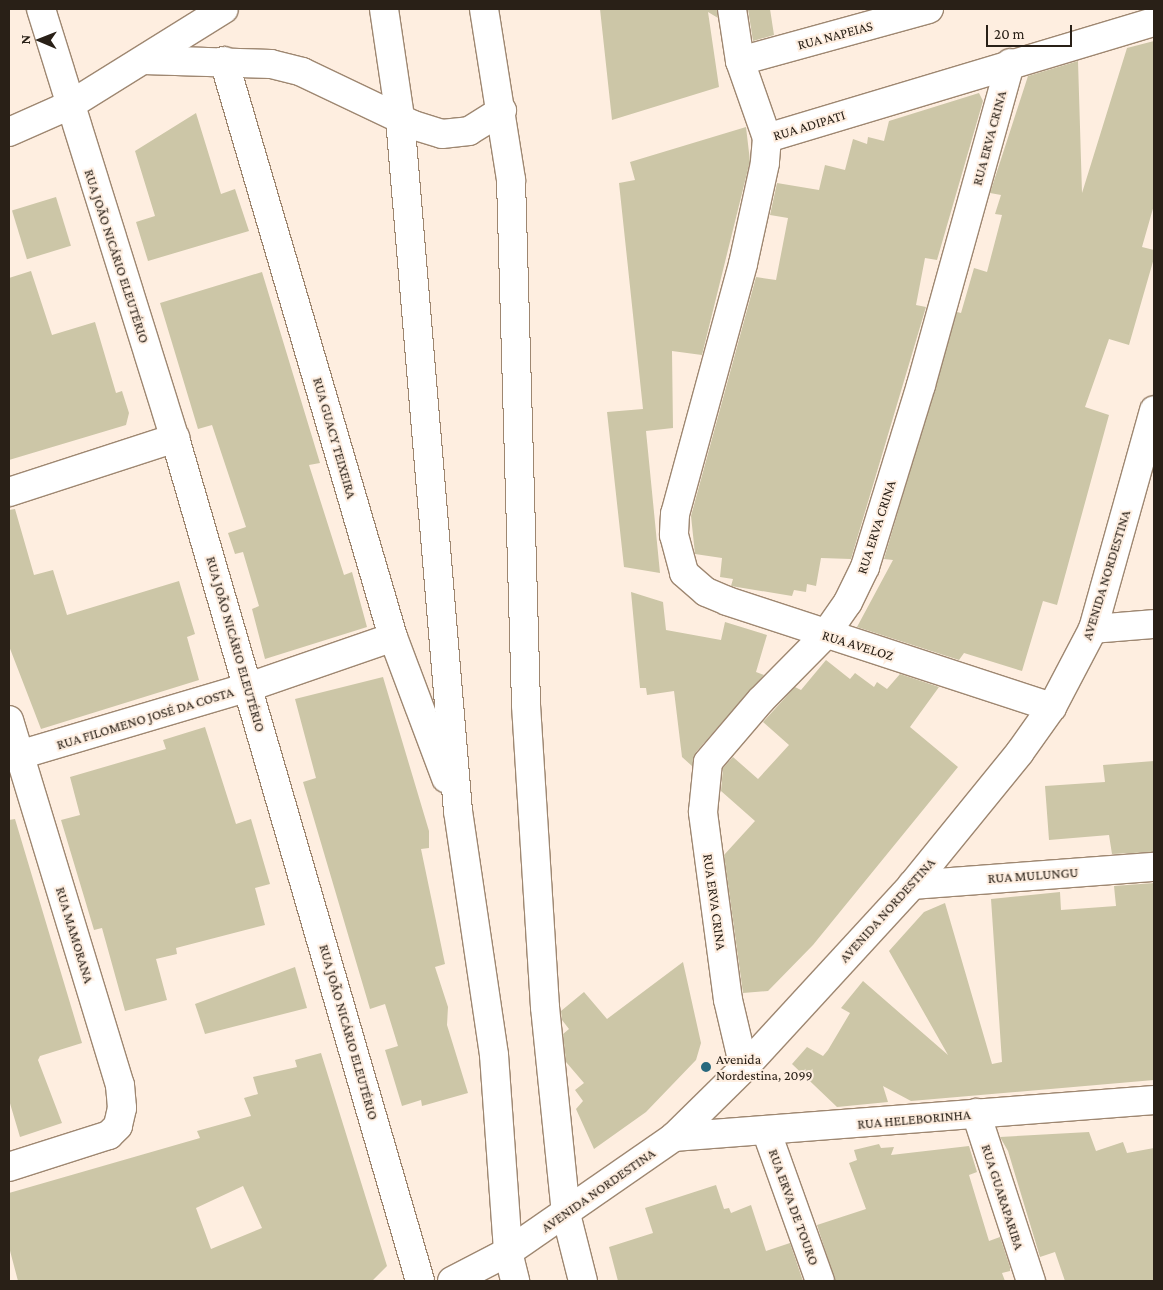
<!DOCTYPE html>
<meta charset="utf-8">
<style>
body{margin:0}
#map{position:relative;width:1163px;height:1290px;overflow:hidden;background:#feeee0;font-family:"Crimson Pro",serif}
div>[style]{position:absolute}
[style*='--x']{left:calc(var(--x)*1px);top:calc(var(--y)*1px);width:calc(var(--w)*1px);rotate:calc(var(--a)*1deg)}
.building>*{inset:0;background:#ccc6a7;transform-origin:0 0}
.roads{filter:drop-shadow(1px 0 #9e8771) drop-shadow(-1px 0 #9e8771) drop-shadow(0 1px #9e8771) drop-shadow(0 -1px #9e8771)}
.minor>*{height:28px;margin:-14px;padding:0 14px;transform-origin:14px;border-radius:14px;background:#fff}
.major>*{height:28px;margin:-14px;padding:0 14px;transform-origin:14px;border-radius:14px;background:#fff}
.dots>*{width:14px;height:14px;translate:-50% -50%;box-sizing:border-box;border:2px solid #feeee0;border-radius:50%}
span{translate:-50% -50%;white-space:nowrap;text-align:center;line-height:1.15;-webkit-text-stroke:4px #feeee0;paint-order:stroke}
.street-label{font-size:14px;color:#292017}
.poi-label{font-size:14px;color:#292017}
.left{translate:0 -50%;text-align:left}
.frame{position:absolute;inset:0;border:10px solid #292017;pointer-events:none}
.north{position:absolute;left:15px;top:15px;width:50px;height:50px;-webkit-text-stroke:4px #feeee0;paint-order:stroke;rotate:271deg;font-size:14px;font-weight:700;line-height:20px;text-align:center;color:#292017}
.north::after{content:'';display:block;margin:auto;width:18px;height:22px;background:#292017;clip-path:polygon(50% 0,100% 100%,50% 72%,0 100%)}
.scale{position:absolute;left:986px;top:25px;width:86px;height:22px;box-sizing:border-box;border:2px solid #292017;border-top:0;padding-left:6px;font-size:15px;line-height:18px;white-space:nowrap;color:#292017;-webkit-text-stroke:4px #feeee0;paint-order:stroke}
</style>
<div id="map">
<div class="building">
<i style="clip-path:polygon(600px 9px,717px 9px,718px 18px,708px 12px,719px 87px,612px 120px)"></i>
<i style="clip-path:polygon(748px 9px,770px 9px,774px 35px,753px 41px)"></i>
<i style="clip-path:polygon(1154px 41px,1154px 205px,1142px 247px,1154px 250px,1154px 258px,1129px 345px,1109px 339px,1085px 407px,1109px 415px,1057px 605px,1043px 601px,1022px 671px,964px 653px,959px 660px,857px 627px,893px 560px,884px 559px,957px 312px,961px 313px,974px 268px,987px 272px,1002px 215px,995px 214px,1001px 195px,990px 193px,1028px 76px,1078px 61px,1082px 193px,1127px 48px)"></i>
<i style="clip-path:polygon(979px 93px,983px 101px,937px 260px,925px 258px,916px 305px,926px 307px,851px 559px,821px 558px,816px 586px,807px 584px,806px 592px,794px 590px,792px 596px,731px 586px,733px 579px,720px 577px,722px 558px,695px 554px,691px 516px,756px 277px,776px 280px,788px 218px,770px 215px,777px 183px,819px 190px,825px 165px,845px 170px,853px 139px,867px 144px,868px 137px,884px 141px,889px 121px)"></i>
<i style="clip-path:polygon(196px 113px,221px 194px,235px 189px,249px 231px,148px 261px,136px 222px,155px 216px,135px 151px)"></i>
<i style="clip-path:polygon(746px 127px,750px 161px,702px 355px,672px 351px,673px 428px,646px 431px,660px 573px,624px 567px,607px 412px,643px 409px,619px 183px,635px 180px,630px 162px)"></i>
<i style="left:56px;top:197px;width:51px;height:46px;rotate:73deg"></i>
<i style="clip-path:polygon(31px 271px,52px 335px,95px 322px,116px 393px,122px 391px,129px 413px,126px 425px,9px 460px,9px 278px)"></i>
<i style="clip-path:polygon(262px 272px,320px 463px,309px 465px,344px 575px,352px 572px,367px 627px,265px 659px,252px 609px,259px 606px,243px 552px,235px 554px,228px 533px,246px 527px,212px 425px,198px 429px,160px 303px)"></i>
<i style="clip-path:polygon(15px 509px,34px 575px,53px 570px,67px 615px,179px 581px,195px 634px,187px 637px,199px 680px,41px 729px,9px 646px,9px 510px)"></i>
<i style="clip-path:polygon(631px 592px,663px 602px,666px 630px,721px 640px,725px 622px,767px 635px,756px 672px,764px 675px,696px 752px,692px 766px,682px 757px,674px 691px,647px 695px,646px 688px,640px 688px)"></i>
<i style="clip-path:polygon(826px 660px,850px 679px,855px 673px,874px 687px,877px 682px,887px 689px,900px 674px,939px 687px,910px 727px,958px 767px,813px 945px,768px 991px,743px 993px,724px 855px,755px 821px,721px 791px,723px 768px,733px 757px,758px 779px,789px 745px,763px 722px,795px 687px,801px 690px)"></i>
<i style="clip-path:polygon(383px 677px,429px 831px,429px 848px,421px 849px,445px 964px,435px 967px,448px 1007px,447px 1025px,468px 1093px,422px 1106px,421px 1100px,402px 1106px,385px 1050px,398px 1046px,385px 1004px,370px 1009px,303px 782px,316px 778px,295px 699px)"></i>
<i style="clip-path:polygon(205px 727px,236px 824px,251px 819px,270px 884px,255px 888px,265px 925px,176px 948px,177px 954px,156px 959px,167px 1000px,125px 1011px,102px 928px,94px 930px,61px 820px,80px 815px,70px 777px,166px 749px,163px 740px)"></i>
<i style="clip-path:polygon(1154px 761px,1154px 852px,1112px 854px,1109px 835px,1049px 840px,1045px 786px,1105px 782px,1103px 765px)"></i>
<i style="clip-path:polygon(15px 819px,82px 1043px,40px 1056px,38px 1060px,62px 1123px,20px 1137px,9px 1100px,9px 820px)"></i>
<i style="clip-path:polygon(1154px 883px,1154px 1080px,911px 1101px,883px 1086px,888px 1102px,837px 1107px,792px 1064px,807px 1047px,823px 1056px,828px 1050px,850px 1013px,841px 1008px,863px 981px,948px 1055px,889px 951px,924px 912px,945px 903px,992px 1064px,1002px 1062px,991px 899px,1060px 892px,1061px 910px,1116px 906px,1114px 886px)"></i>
<i style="clip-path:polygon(683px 962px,701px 1043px,696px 1060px,646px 1112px,594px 1149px,576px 1109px,583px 1101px,575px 1090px,584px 1083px,566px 1062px,563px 1034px,569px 1029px,562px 1020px,561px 1011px,584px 992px,607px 1019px)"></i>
<i style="clip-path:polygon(295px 967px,307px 1008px,205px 1034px,195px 1004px)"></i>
<i style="clip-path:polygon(evenodd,321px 1053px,387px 1266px,372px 1281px,18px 1281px,9px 1247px,9px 1193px,200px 1138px,197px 1131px,251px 1116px,244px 1098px,258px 1094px,253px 1077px,297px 1067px,295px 1060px,321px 1053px,243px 1186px,262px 1228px,211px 1249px,196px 1208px,243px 1186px)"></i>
<i style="clip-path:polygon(1089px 1132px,1096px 1151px,1123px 1142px,1127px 1153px,1154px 1148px,1154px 1281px,1065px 1281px,1055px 1252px,1040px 1257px,1008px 1151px,1000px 1137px)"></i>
<i style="clip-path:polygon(879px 1144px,881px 1148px,894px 1147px,891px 1155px,969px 1146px,977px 1172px,969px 1175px,989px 1241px,1000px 1237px,1010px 1267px,1010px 1271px,1002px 1273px,1005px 1281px,835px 1281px,817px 1225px,866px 1209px,849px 1163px,857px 1160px,854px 1150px)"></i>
<i style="clip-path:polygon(716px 1185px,724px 1209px,729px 1208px,731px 1213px,751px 1205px,766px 1251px,790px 1243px,803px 1281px,618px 1281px,609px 1247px,653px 1233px,645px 1208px)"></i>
</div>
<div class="roads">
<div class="minor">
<i style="--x:41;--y:9;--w:449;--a:72.7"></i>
<i style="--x:175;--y:438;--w:878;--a:73.79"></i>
<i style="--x:384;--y:9;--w:110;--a:81.6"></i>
<i style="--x:400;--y:118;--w:695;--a:85.22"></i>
<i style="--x:458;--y:811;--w:247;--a:81.6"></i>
<i style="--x:494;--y:1055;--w:197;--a:85.9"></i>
<i style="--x:508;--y:1252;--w:30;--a:76"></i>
<i style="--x:484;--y:9;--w:173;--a:81"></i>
<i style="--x:511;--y:180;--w:525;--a:88.36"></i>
<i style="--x:526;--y:705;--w:303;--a:86.4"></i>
<i style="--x:545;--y:1007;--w:208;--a:84.2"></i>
<i style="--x:566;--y:1214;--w:69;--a:75.8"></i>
<i style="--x:732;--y:9;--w:53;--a:81.3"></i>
<i style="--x:740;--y:61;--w:82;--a:70.7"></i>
<i style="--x:767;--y:138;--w:25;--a:95"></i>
<i style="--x:765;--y:163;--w:103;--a:102.3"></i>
<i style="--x:743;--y:264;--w:259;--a:105.2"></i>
<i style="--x:675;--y:514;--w:21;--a:93"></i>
<i style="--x:674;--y:535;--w:39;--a:75"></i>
<i style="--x:684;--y:573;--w:29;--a:41"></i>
<i style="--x:706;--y:592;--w:23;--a:23"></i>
<i style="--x:727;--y:601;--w:342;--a:18.1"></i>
<i style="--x:144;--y:60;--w:127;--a:1.8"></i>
<i style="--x:271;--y:64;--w:32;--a:14"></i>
<i style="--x:302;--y:72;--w:123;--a:25.5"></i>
<i style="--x:413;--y:125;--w:30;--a:17"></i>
<i style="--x:442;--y:134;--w:27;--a:-6"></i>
<i style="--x:469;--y:131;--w:39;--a:-32"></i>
<i style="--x:224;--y:61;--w:600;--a:73.65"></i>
<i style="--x:393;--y:637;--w:151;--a:69.4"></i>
<i style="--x:740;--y:61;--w:196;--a:-15.4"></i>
<i style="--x:9;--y:132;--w:67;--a:-23.9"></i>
<i style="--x:70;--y:105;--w:181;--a:-31.9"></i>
<i style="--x:767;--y:138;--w:404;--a:-16.7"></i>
<i style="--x:9;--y:492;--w:175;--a:-18"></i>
<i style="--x:1093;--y:629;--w:61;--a:-4.7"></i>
<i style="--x:9;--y:720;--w:382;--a:73.1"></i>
<i style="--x:120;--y:1085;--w:23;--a:85"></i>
<i style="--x:122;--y:1108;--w:18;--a:103"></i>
<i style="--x:118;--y:1126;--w:13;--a:135"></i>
<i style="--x:109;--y:1135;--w:105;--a:162.3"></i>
<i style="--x:9;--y:758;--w:250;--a:-16.5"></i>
<i style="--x:249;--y:687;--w:152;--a:-19.1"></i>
<i style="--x:912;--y:885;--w:243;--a:-4.3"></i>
<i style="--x:744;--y:1068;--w:70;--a:-103.2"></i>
<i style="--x:728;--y:1000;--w:190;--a:-97.6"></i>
<i style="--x:703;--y:812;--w:50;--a:-84.3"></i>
<i style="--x:708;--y:762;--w:82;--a:-49.5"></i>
<i style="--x:761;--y:700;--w:91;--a:-45.4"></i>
<i style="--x:825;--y:635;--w:40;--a:-55.1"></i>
<i style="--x:848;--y:602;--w:39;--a:-64"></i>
<i style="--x:865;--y:567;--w:190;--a:-72.9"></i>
<i style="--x:921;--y:385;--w:334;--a:-74.5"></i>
<i style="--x:976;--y:1113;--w:177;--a:71.9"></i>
<i style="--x:767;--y:1133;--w:157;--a:70.3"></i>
<i style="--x:674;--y:1137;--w:481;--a:-4.4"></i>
</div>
<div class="major">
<i style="--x:452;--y:1281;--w:63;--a:-27.4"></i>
<i style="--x:508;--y:1252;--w:202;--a:-34.7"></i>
<i style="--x:674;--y:1137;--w:98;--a:-44.6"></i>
<i style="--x:744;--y:1068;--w:248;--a:-47.4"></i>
<i style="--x:912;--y:885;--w:171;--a:-50.9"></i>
<i style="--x:1020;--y:752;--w:55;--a:-54.6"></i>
<i style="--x:1052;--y:707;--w:88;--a:-62.3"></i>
<i style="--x:1093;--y:629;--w:227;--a:-74.4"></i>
</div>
</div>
<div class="dots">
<i style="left:706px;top:1067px;background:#28687d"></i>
</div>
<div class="street-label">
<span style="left:835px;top:35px;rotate:-15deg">RUA NAPEIAS</span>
<span style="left:809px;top:125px;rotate:-17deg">RUA ADIPATI</span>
<span style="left:989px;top:138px;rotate:-75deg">RUA ERVA CRINA</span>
<span style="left:117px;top:256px;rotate:72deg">RUA JOÃO NICÁRIO ELEUTÉRIO</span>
<span style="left:335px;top:438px;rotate:74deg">RUA GUACY TEIXEIRA</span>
<span style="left:876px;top:527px;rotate:-72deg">RUA ERVA CRINA</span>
<span style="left:1106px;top:575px;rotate:-73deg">AVENIDA NORDESTINA</span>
<span style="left:236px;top:644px;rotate:74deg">RUA JOÃO NICÁRIO ELEUTÉRIO</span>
<span style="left:858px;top:645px;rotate:17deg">RUA AVELOZ</span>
<span style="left:145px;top:718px;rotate:-17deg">RUA FILOMENO JOSÉ DA COSTA</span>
<span style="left:1033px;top:875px;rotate:-4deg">RUA MULUNGU</span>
<span style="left:715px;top:902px;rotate:82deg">RUA ERVA CRINA</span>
<span style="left:887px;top:910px;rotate:-48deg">AVENIDA NORDESTINA</span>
<span style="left:75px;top:935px;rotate:73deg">RUA MAMORANA</span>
<span style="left:349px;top:1032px;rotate:74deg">RUA JOÃO NICÁRIO ELEUTÉRIO</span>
<span style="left:914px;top:1119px;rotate:-5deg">RUA HELEBORINHA</span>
<span style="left:598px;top:1190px;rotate:-35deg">AVENIDA NORDESTINA</span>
<span style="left:1003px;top:1197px;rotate:72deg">RUA GUARAPARIBA</span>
<span style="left:794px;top:1207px;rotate:70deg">RUA ERVA DE TOURO</span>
</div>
<div class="poi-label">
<span class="left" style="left:716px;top:1067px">Avenida<br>Nordestina, 2099</span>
</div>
<div class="frame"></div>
<div class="north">N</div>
<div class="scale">20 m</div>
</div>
